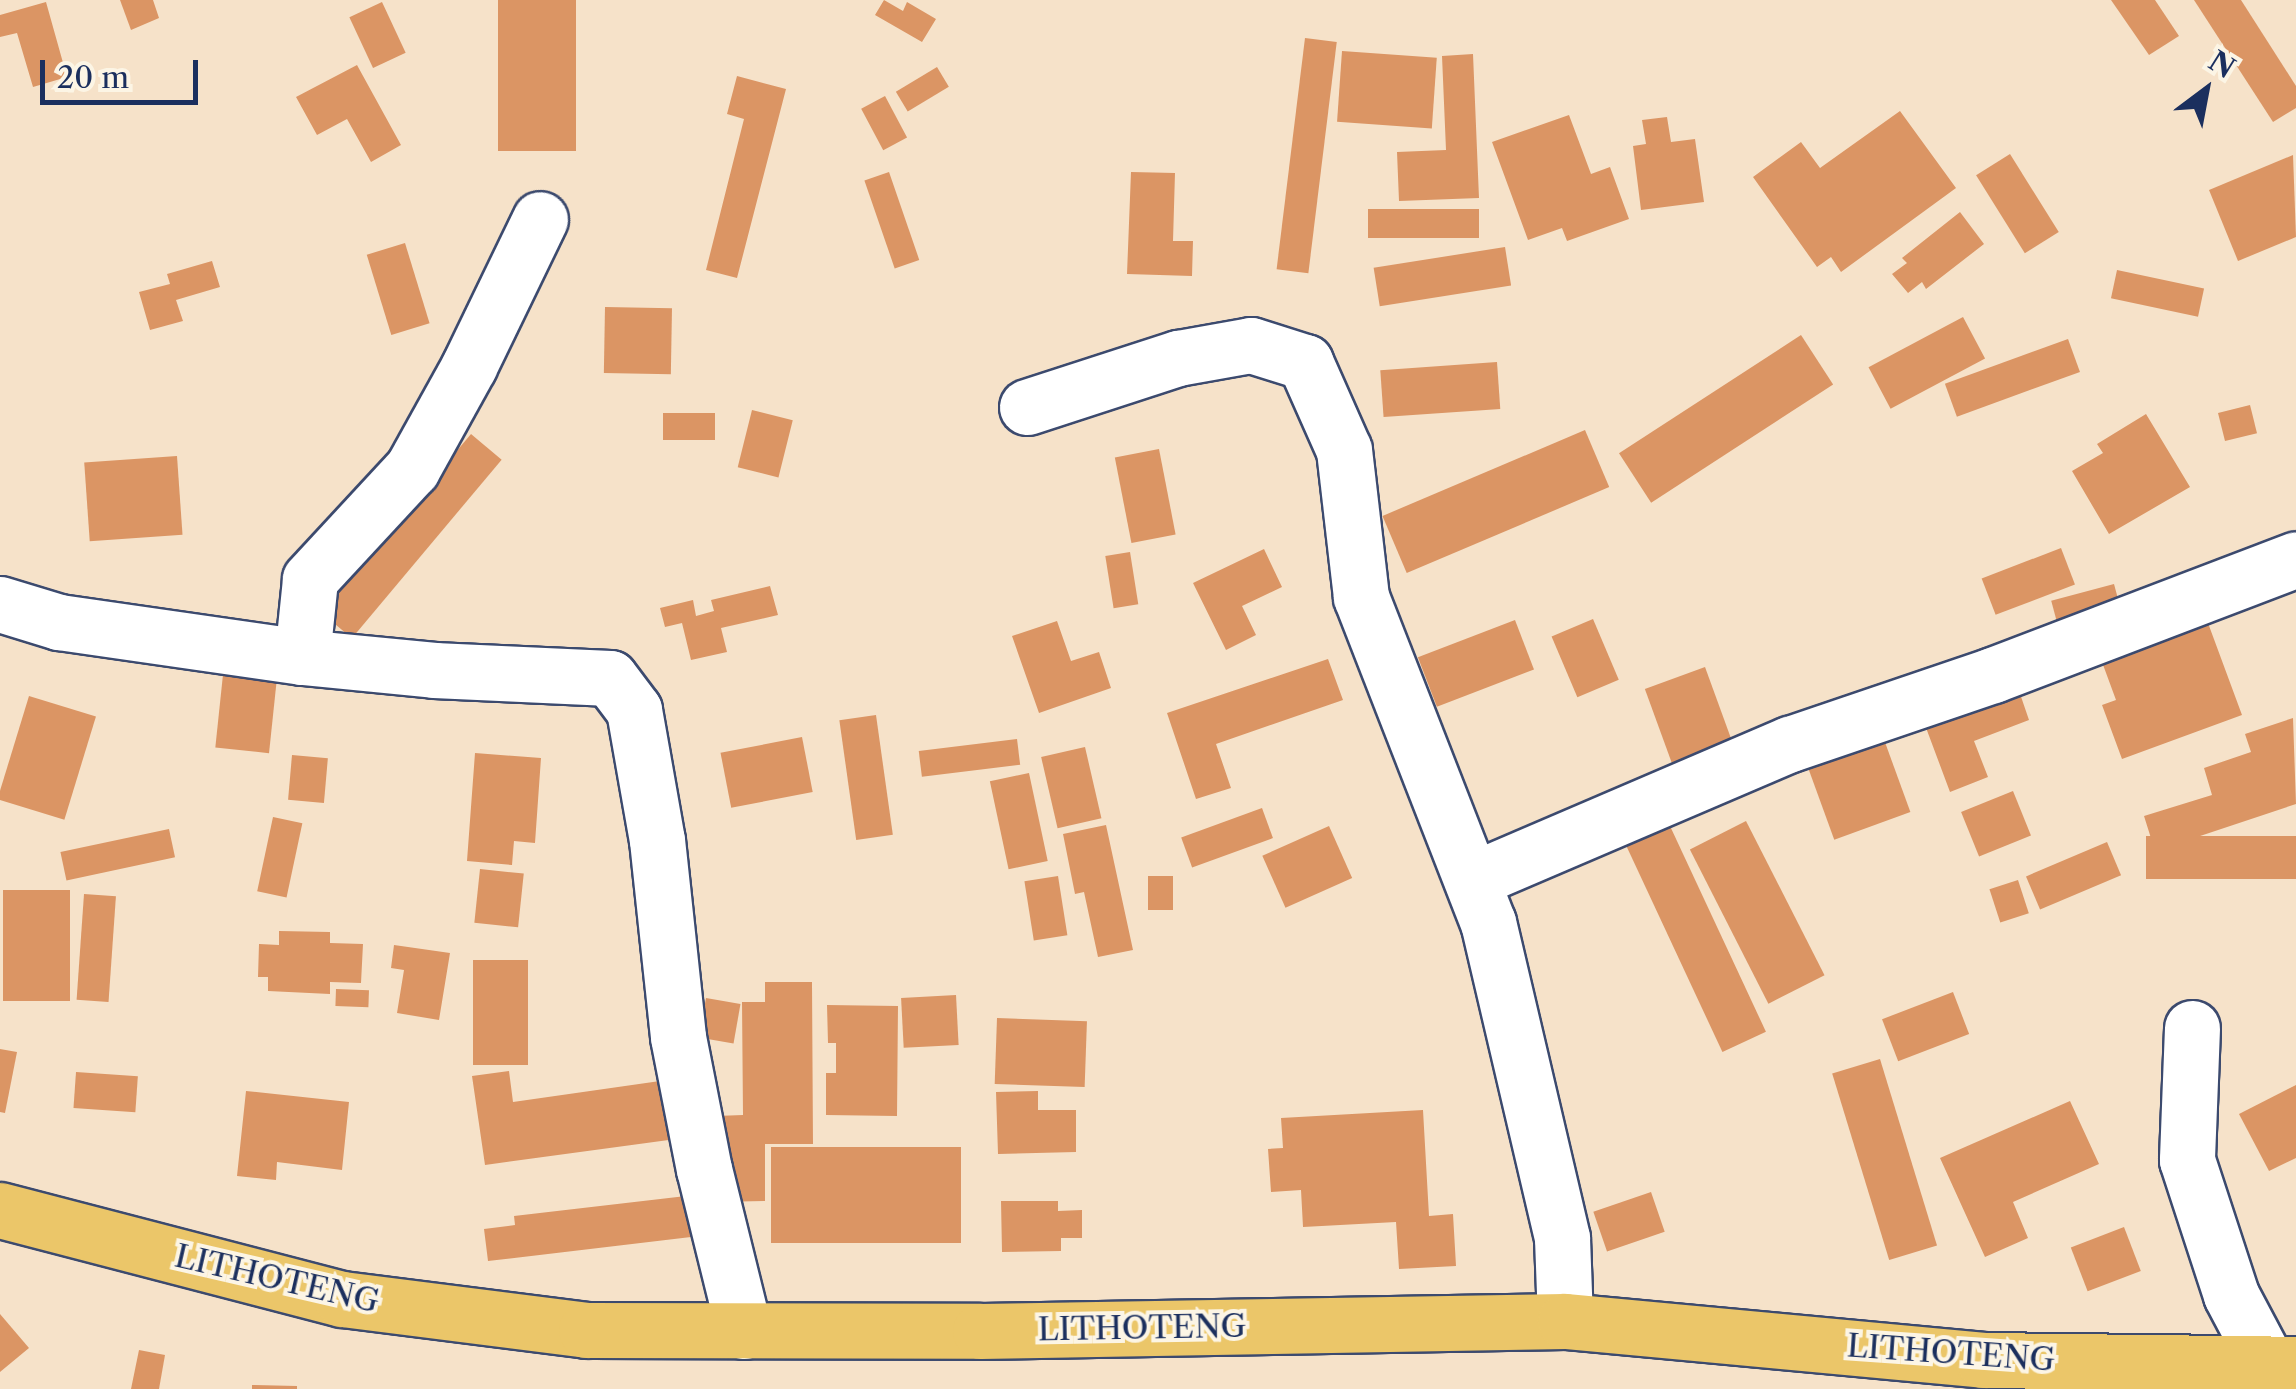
<!DOCTYPE html>
<style>
body{margin:0}
#map{position:relative;width:2296px;height:1389px;overflow:hidden;background:#f6e2c9;font-family:"Libre Caslon Text",serif}
div>[style]{position:absolute}
[style*='--x']{left:calc(var(--x)*1px);top:calc(var(--y)*1px);width:calc(var(--w)*1px);rotate:calc(var(--a)*1deg)}
.building>*{inset:0;background:#db9564;transform-origin:0 0}
.roads{filter:drop-shadow(2px 0 #3c4a6e) drop-shadow(-2px 0 #3c4a6e) drop-shadow(0 2px #3c4a6e) drop-shadow(0 -2px #3c4a6e)}
.minor>*{height:55px;margin:-27.5px;padding:0 27.5px;transform-origin:27.5px;border-radius:27.5px;background:#fff}
.major>*{height:55px;margin:-27.5px;padding:0 27.5px;transform-origin:27.5px;border-radius:27.5px;background:#ebc669}
span{translate:-50% -50%;white-space:nowrap;text-align:center;line-height:1.15;-webkit-text-stroke:8px #fcf5e5;paint-order:stroke}
.street-label{font-size:32px;color:#1b2f5e}
.north{position:absolute;left:2156px;top:40px;width:100px;height:100px;-webkit-text-stroke:8px #fcf5e5;paint-order:stroke;rotate:32deg;font-size:28px;font-weight:700;line-height:40px;text-align:center;color:#1b2f5e}
.north::after{content:'';display:block;margin:auto;width:35px;height:45px;background:#1b2f5e;clip-path:polygon(50% 0,100% 100%,50% 72%,0 100%)}
.scale{position:absolute;left:40px;top:60px;width:158px;height:45px;box-sizing:border-box;border:5px solid #1b2f5e;border-top:0;padding-left:12px;font-size:30px;line-height:35px;white-space:nowrap;color:#1b2f5e;-webkit-text-stroke:8px #fcf5e5;paint-order:stroke}
</style>
<div id="map">
<div class="building">
<i style="clip-path:polygon(120px 0,153px 0,159px 18px,131px 30px)"></i>
<i style="left:498px;top:0;width:78px;height:151px"></i>
<i style="clip-path:polygon(884px 0,903px 11px,907px 2px,936px 19px,922px 42px,875px 15px)"></i>
<i style="clip-path:polygon(2111px 0,2155px 0,2179px 36px,2149px 55px)"></i>
<i style="clip-path:polygon(2194px 0,2241px 0,2296px 86px,2296px 108px,2273px 122px)"></i>
<i style="clip-path:polygon(46px 2px,67px 77px,33px 87px,17px 33px,0 37px,0 15px)"></i>
<i style="left:382px;top:2px;width:56px;height:36px;rotate:65deg"></i>
<i style="left:1305px;top:38px;width:32px;height:233px;rotate:7deg"></i>
<i style="left:1342px;top:51px;width:95px;height:71px;rotate:4deg"></i>
<i style="clip-path:polygon(1473px 54px,1479px 198px,1399px 201px,1397px 152px,1446px 150px,1442px 56px)"></i>
<i style="clip-path:polygon(357px 65px,401px 145px,371px 162px,347px 119px,317px 135px,296px 97px)"></i>
<i style="left:937px;top:67px;width:23px;height:48px;rotate:59deg"></i>
<i style="clip-path:polygon(737px 76px,786px 89px,737px 278px,706px 270px,744px 119px,727px 114px)"></i>
<i style="left:885px;top:96px;width:47px;height:27px;rotate:62deg"></i>
<i style="clip-path:polygon(1900px 111px,1956px 188px,1841px 272px,1831px 257px,1817px 267px,1753px 177px,1801px 142px,1820px 168px)"></i>
<i style="clip-path:polygon(1569px 115px,1591px 174px,1610px 167px,1629px 219px,1567px 241px,1562px 228px,1528px 240px,1492px 142px)"></i>
<i style="clip-path:polygon(1667px 117px,1671px 142px,1695px 139px,1704px 202px,1641px 210px,1633px 146px,1646px 144px,1642px 120px)"></i>
<i style="left:2010px;top:154px;width:92px;height:40px;rotate:58deg"></i>
<i style="clip-path:polygon(2293px 155px,2296px 237px,2238px 261px,2209px 190px)"></i>
<i style="left:889px;top:172px;width:93px;height:26px;rotate:71deg"></i>
<i style="clip-path:polygon(1131px 172px,1175px 173px,1173px 241px,1193px 241px,1192px 276px,1127px 274px)"></i>
<i style="left:1479px;top:209px;width:29px;height:111px;rotate:90deg"></i>
<i style="clip-path:polygon(1960px 212px,1984px 244px,1926px 289px,1922px 282px,1908px 293px,1892px 274px,1907px 263px,1902px 258px)"></i>
<i style="left:405px;top:243px;width:84px;height:40px;rotate:73deg"></i>
<i style="left:1505px;top:247px;width:39px;height:133px;rotate:81deg"></i>
<i style="clip-path:polygon(212px 261px,220px 287px,176px 300px,183px 321px,150px 330px,139px 292px,170px 284px,167px 274px)"></i>
<i style="left:2117px;top:270px;width:89px;height:29px;rotate:12deg"></i>
<i style="left:605px;top:307px;width:67px;height:66px;rotate:1deg"></i>
<i style="left:1963px;top:317px;width:47px;height:107px;rotate:62deg"></i>
<i style="left:1801px;top:335px;width:59px;height:217px;rotate:57deg"></i>
<i style="left:2068px;top:339px;width:35px;height:131px;rotate:70deg"></i>
<i style="left:1497px;top:362px;width:47px;height:117px;rotate:86deg"></i>
<i style="left:2250px;top:405px;width:29px;height:33px;rotate:76deg"></i>
<i style="left:752px;top:410px;width:42px;height:59px;rotate:14deg"></i>
<i style="left:715px;top:413px;width:27px;height:52px;rotate:90deg"></i>
<i style="clip-path:polygon(2146px 414px,2190px 487px,2109px 534px,2072px 471px,2103px 453px,2097px 444px)"></i>
<i style="left:1585px;top:430px;width:62px;height:220px;rotate:67deg"></i>
<i style="left:471px;top:434px;width:40px;height:233px;rotate:40deg"></i>
<i style="left:1159px;top:449px;width:87px;height:45px;rotate:79deg"></i>
<i style="left:177px;top:456px;width:79px;height:93px;rotate:86deg"></i>
<i style="left:2061px;top:548px;width:39px;height:85px;rotate:69deg"></i>
<i style="clip-path:polygon(1264px 549px,1282px 587px,1242px 606px,1256px 635px,1226px 650px,1193px 583px)"></i>
<i style="left:1130px;top:552px;width:53px;height:25px;rotate:81deg"></i>
<i style="left:2114px;top:584px;width:28px;height:65px;rotate:75deg"></i>
<i style="clip-path:polygon(770px 586px,778px 615px,721px 628px,727px 652px,691px 660px,682px 623px,665px 627px,660px 608px,693px 600px,696px 616px,714px 611px,711px 600px)"></i>
<i style="left:1593px;top:619px;width:66px;height:45px;rotate:67deg"></i>
<i style="left:1515px;top:620px;width:53px;height:104px;rotate:69deg"></i>
<i style="clip-path:polygon(1057px 621px,1071px 661px,1099px 652px,1111px 688px,1039px 713px,1012px 636px)"></i>
<i style="clip-path:polygon(2208px 623px,2242px 715px,2122px 759px,2102px 705px,2116px 700px,2102px 662px)"></i>
<i style="clip-path:polygon(1328px 659px,1343px 700px,1216px 744px,1231px 788px,1196px 799px,1167px 713px)"></i>
<i style="left:224px;top:665px;width:54px;height:83px;rotate:6deg"></i>
<i style="left:1705px;top:667px;width:82px;height:64px;rotate:70deg"></i>
<i style="clip-path:polygon(2016px 682px,2029px 720px,1974px 741px,1988px 777px,1950px 792px,1922px 717px)"></i>
<i style="left:29px;top:696px;width:70px;height:108px;rotate:17deg"></i>
<i style="left:876px;top:715px;width:121px;height:37px;rotate:82deg"></i>
<i style="clip-path:polygon(2293px 718px,2296px 804px,2155px 851px,2144px 816px,2212px 795px,2204px 768px,2251px 752px,2245px 734px)"></i>
<i style="left:1882px;top:734px;width:83px;height:81px;rotate:70deg"></i>
<i style="left:802px;top:737px;width:56px;height:83px;rotate:79deg"></i>
<i style="left:1017px;top:739px;width:26px;height:99px;rotate:83deg"></i>
<i style="left:1085px;top:747px;width:73px;height:45px;rotate:77deg"></i>
<i style="clip-path:polygon(475px 753px,541px 758px,535px 843px,514px 841px,512px 865px,467px 861px)"></i>
<i style="left:292px;top:755px;width:36px;height:45px;rotate:5deg"></i>
<i style="left:1029px;top:773px;width:90px;height:40px;rotate:78deg"></i>
<i style="left:2013px;top:791px;width:48px;height:56px;rotate:68deg"></i>
<i style="left:1262px;top:808px;width:32px;height:86px;rotate:70deg"></i>
<i style="left:273px;top:817px;width:30px;height:76px;rotate:12deg"></i>
<i style="left:1746px;top:821px;width:173px;height:63px;rotate:63deg"></i>
<i style="clip-path:polygon(1106px 825px,1133px 950px,1098px 957px,1084px 892px,1075px 894px,1063px 834px)"></i>
<i style="left:1329px;top:826px;width:57px;height:73px;rotate:66deg"></i>
<i style="left:1670px;top:826px;width:227px;height:48px;rotate:65deg"></i>
<i style="left:169px;top:829px;width:29px;height:111px;rotate:78deg"></i>
<i style="left:2296px;top:836px;width:43px;height:150px;rotate:90deg"></i>
<i style="left:2107px;top:842px;width:36px;height:88px;rotate:67deg"></i>
<i style="left:480px;top:869px;width:44px;height:54px;rotate:6deg"></i>
<i style="left:1058px;top:876px;width:60px;height:34px;rotate:81deg"></i>
<i style="left:1173px;top:876px;width:34px;height:25px;rotate:90deg"></i>
<i style="left:2018px;top:880px;width:35px;height:30px;rotate:72deg"></i>
<i style="left:3px;top:890px;width:67px;height:111px"></i>
<i style="left:84px;top:894px;width:32px;height:106px;rotate:4deg"></i>
<i style="clip-path:polygon(279px 931px,330px 932px,330px 943px,363px 944px,361px 983px,330px 982px,330px 994px,268px 991px,268px 977px,258px 977px,259px 944px,279px 945px)"></i>
<i style="clip-path:polygon(394px 945px,450px 953px,439px 1020px,397px 1013px,404px 970px,391px 968px)"></i>
<i style="left:473px;top:960px;width:55px;height:105px"></i>
<i style="clip-path:polygon(765px 982px,812px 982px,813px 1144px,765px 1144px,765px 1201px,716px 1202px,716px 1116px,743px 1115px,742px 1002px,765px 1002px)"></i>
<i style="left:336px;top:989px;width:33px;height:17px;rotate:2deg"></i>
<i style="left:1953px;top:992px;width:45px;height:76px;rotate:69deg"></i>
<i style="left:956px;top:995px;width:50px;height:55px;rotate:87deg"></i>
<i style="left:706px;top:998px;width:35px;height:40px;rotate:10deg"></i>
<i style="clip-path:polygon(827px 1005px,898px 1006px,897px 1116px,826px 1115px,826px 1073px,836px 1073px,836px 1043px,828px 1043px)"></i>
<i style="left:997px;top:1018px;width:90px;height:66px;rotate:2deg"></i>
<i style="clip-path:polygon(0 1049px,17px 1052px,5px 1113px,0 1112px)"></i>
<i style="left:1880px;top:1059px;width:195px;height:50px;rotate:73deg"></i>
<i style="clip-path:polygon(509px 1071px,513px 1102px,667px 1080px,676px 1139px,485px 1165px,472px 1076px)"></i>
<i style="left:76px;top:1072px;width:62px;height:36px;rotate:4deg"></i>
<i style="clip-path:polygon(2296px 1085px,2296px 1158px,2269px 1171px,2239px 1114px)"></i>
<i style="clip-path:polygon(246px 1091px,349px 1102px,342px 1170px,277px 1162px,276px 1180px,237px 1176px)"></i>
<i style="clip-path:polygon(1038px 1091px,1038px 1110px,1076px 1110px,1076px 1152px,998px 1154px,996px 1092px)"></i>
<i style="clip-path:polygon(2070px 1101px,2099px 1164px,2013px 1202px,2028px 1238px,1985px 1257px,1940px 1158px)"></i>
<i style="clip-path:polygon(1423px 1110px,1429px 1216px,1453px 1214px,1456px 1266px,1399px 1269px,1396px 1222px,1303px 1227px,1301px 1190px,1271px 1192px,1268px 1149px,1283px 1148px,1281px 1118px)"></i>
<i style="left:771px;top:1147px;width:190px;height:96px"></i>
<i style="left:1651px;top:1192px;width:42px;height:61px;rotate:71deg"></i>
<i style="clip-path:polygon(686px 1196px,691px 1237px,488px 1261px,484px 1229px,515px 1225px,514px 1216px)"></i>
<i style="clip-path:polygon(1001px 1201px,1058px 1201px,1058px 1211px,1082px 1210px,1082px 1238px,1061px 1238px,1061px 1251px,1002px 1252px)"></i>
<i style="left:2124px;top:1227px;width:47px;height:57px;rotate:69deg"></i>
<i style="clip-path:polygon(0 1314px,29px 1348px,0 1372px)"></i>
<i style="clip-path:polygon(139px 1350px,165px 1355px,159px 1389px,131px 1389px)"></i>
<i style="clip-path:polygon(252px 1385px,297px 1386px,297px 1389px,252px 1389px)"></i>
</div>
<div class="roads">
<div class="minor">
<i style="--x:1027;--y:407;--w:159;--a:-18"></i>
<i style="--x:1178;--y:358;--w:74;--a:-10.1"></i>
<i style="--x:1251;--y:345;--w:57;--a:17.5"></i>
<i style="--x:1305;--y:362;--w:96;--a:66.1"></i>
<i style="--x:1344;--y:450;--w:148;--a:83.4"></i>
<i style="--x:1361;--y:597;--w:349;--a:68.7"></i>
<i style="--x:1488;--y:922;--w:325;--a:76.8"></i>
<i style="--x:1562;--y:1238;--w:83;--a:87.9"></i>
<i style="--x:0;--y:604;--w:62;--a:17"></i>
<i style="--x:59;--y:622;--w:246;--a:8.2"></i>
<i style="--x:302;--y:657;--w:133;--a:5.6"></i>
<i style="--x:434;--y:670;--w:176;--a:2.6"></i>
<i style="--x:610;--y:678;--w:40;--a:53"></i>
<i style="--x:634;--y:710;--w:132;--a:80"></i>
<i style="--x:657;--y:840;--w:198;--a:83.9"></i>
<i style="--x:678;--y:1037;--w:135;--a:78.9"></i>
<i style="--x:704;--y:1169;--w:167;--a:76.1"></i>
<i style="--x:302;--y:657;--w:78;--a:-84.1"></i>
<i style="--x:310;--y:579;--w:150;--a:-47.2"></i>
<i style="--x:412;--y:469;--w:118;--a:-61"></i>
<i style="--x:469;--y:366;--w:163;--a:-64.2"></i>
<i style="--x:1472;--y:880;--w:346;--a:-23.2"></i>
<i style="--x:1790;--y:744;--w:214;--a:-18.8"></i>
<i style="--x:1993;--y:675;--w:324;--a:-20.9"></i>
<i style="--x:2192;--y:1028;--w:132;--a:92.2"></i>
<i style="--x:2187;--y:1160;--w:142;--a:71.9"></i>
<i style="--x:2231;--y:1295;--w:77;--a:62.1"></i>
</div>
<div class="major">
<i style="--x:0;--y:1210;--w:353;--a:14.6"></i>
<i style="--x:342;--y:1299;--w:246;--a:7.2"></i>
<i style="--x:586;--y:1330;--w:394;--a:0.1"></i>
<i style="--x:980;--y:1331;--w:585;--a:-0.98"></i>
<i style="--x:1565;--y:1321;--w:420;--a:5.3"></i>
<i style="--x:1983;--y:1360;--w:313;--a:0.7"></i>
</div>
</div>
<div class="street-label">
<span style="left:277px;top:1279px;rotate:13deg">LITHOTENG</span>
<span style="left:1142px;top:1328px;rotate:-1deg">LITHOTENG</span>
<span style="left:1951px;top:1353px;rotate:4deg">LITHOTENG</span>
</div>
<div class="north">N</div>
<div class="scale">20 m</div>
</div>
